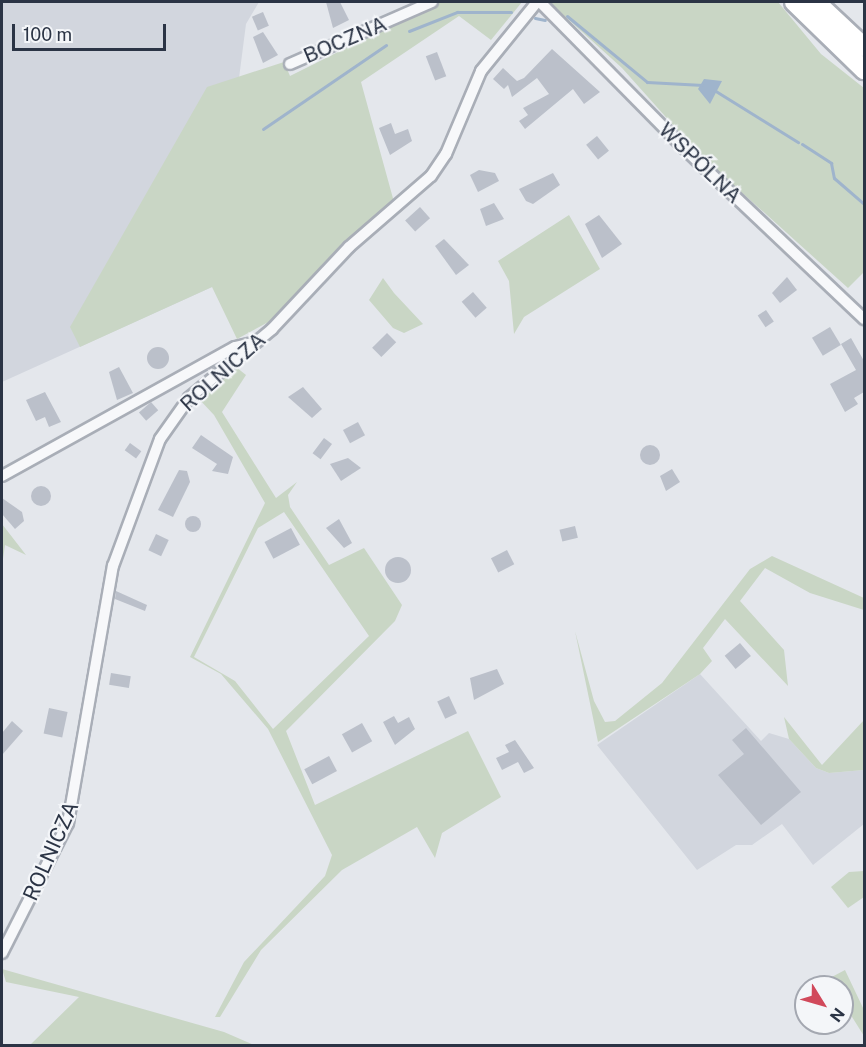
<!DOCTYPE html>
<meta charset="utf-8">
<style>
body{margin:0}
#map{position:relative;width:866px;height:1047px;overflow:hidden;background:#e4e7ec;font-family:"Public Sans",sans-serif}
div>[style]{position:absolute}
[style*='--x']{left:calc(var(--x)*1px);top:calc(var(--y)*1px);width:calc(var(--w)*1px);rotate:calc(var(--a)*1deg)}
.built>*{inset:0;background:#d2d6de}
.green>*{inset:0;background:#c9d6c5}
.water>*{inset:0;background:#9fb4cc}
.stream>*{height:3px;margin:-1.5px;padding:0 1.5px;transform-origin:1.5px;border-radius:1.5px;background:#9fb4cc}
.building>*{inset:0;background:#bbc0ca;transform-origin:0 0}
.round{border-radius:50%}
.roads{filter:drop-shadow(2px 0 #a9aeb7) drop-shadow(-2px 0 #a9aeb7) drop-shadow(0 2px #a9aeb7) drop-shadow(0 -2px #a9aeb7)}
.street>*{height:10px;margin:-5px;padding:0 5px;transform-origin:5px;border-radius:5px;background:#f7f8fa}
.primary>*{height:18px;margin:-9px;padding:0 9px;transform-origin:9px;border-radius:9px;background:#fff}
span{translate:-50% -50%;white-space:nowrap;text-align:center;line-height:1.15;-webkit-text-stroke:4.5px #f4f6f9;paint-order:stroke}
.street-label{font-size:21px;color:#2b3445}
.frame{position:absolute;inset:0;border:3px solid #2b3445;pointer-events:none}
.north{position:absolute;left:794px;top:975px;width:60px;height:60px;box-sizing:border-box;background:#f4f6f9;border:2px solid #a4a8b1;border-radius:50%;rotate:127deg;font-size:16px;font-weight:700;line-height:24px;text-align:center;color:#2b3445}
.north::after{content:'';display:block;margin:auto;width:21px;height:27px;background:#d1495b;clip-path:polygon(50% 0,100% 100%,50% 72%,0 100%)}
.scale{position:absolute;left:12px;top:24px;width:154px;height:27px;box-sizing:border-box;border:3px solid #2b3445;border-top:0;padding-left:8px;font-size:18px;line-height:21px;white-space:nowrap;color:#2b3445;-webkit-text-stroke:4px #f4f6f9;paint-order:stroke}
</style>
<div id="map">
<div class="built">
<i style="clip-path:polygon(2px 2px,259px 2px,246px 24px,212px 287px,2px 382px)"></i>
<i style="clip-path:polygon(700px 674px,761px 741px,769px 733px,789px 739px,816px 768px,829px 773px,864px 770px,864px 824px,813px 865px,782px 824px,752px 845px,736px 845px,697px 870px,597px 745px)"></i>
</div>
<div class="green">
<i style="clip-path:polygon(441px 2px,522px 2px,491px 40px,459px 16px,361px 82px,394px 202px,353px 235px,274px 319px,237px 339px,212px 287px,80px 347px,70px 327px,207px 87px,284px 62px,290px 76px,348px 47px,351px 40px)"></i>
<i style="clip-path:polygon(549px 2px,778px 2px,821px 54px,864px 88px,864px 272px,848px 288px,698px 153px,622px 68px)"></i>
<i style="clip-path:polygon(569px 215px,600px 269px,524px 317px,514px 334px,509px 281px,498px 261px)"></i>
<i style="clip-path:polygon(383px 278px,394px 293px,423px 324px,404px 333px,393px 328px,369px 300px)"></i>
<i style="clip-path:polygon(evenodd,236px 367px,246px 375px,222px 412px,276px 498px,297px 482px,288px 495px,290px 507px,329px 565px,364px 548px,402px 605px,395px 621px,286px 731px,315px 805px,468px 731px,501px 797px,442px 833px,435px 858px,417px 827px,342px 870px,261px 950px,220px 1017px,215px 1017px,244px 962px,325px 876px,332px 855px,268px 729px,221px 674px,190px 657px,265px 503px,214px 415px,199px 399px,236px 367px,284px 512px,369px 636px,273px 729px,235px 681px,194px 657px,258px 528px,284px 512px)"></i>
<i style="clip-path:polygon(2px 524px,26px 555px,5px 545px,2px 566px)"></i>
<i style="clip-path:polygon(772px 556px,864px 598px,864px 610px,810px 593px,765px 568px,740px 601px,784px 650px,788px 686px,725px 619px,703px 648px,712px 661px,700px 674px,598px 742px,575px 631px,594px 701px,605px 722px,615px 721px,662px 683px,750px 569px)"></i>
<i style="clip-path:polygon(784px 717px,822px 765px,864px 720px,864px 770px,829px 773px,816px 768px,789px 739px)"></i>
<i style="clip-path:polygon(864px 871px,864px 897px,848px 908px,831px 887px,849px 872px)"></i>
<i style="clip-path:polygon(2px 969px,224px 1032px,254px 1045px,30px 1045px,79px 997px,6px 982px)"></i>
<i style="clip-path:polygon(845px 970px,864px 1010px,864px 1036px,842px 1001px,842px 987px,833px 987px,828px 979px)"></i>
</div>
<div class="water">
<i style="clip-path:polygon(704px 79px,722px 81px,710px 104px,698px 89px)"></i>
</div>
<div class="stream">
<i style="--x:567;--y:16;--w:104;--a:39.5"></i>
<i style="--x:647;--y:82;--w:56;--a:3.1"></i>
<i style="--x:535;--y:18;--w:10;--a:11"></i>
<i style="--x:409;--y:31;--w:52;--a:-21.6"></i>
<i style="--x:457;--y:12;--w:54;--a:0"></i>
<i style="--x:714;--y:90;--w:99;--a:31.8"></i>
<i style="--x:263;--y:129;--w:149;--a:-34.3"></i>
<i style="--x:802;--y:144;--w:35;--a:33"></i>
<i style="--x:831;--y:163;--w:15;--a:79"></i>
<i style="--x:834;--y:178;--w:40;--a:41"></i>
</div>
<div class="building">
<i style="clip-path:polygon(326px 2px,340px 2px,349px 20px,333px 28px)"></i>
<i style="left:263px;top:12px;width:15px;height:12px;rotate:67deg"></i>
<i style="clip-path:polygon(263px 32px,278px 55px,263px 63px,253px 37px)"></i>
<i style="clip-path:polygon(552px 49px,600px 92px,584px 104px,573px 89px,525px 129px,519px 121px,528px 115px,523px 108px,549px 94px,537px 78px,512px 97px,508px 85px,504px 89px,493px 79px,503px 68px,517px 81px,524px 78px)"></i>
<i style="left:437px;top:52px;width:26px;height:12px;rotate:69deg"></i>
<i style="clip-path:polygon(391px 123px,395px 134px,408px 129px,412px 141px,390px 155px,379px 128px)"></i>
<i style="left:597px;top:136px;width:19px;height:14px;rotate:51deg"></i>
<i style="clip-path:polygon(479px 170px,495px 173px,499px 181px,478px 192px,470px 175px)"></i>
<i style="clip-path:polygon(553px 173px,560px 185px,533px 204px,526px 201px,519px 189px)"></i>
<i style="clip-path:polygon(494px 203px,504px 219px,486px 226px,480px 209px)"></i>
<i style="left:420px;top:207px;width:15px;height:20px;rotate:48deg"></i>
<i style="clip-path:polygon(599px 215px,622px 244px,602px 258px,585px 224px)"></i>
<i style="clip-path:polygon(444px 239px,469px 265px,456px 275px,435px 246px)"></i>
<i style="clip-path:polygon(787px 277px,797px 290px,780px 303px,772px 293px)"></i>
<i style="left:473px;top:292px;width:21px;height:15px;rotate:49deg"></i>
<i style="left:766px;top:310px;width:14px;height:10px;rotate:56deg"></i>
<i style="left:830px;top:327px;width:21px;height:21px;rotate:59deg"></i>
<i style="left:387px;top:333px;width:13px;height:21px;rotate:45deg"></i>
<i style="clip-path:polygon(851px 338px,864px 361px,864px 392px,854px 398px,858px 404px,845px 412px,830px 384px,856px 370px,841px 344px)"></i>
<i class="round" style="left:147px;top:347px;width:22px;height:22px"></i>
<i style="clip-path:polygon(119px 367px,133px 393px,117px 400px,109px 372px)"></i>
<i style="clip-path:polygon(303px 387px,322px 409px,312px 418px,288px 397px)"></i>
<i style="clip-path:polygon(45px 392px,61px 422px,49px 427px,45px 417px,36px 421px,26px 400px)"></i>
<i style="left:151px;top:402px;width:11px;height:16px;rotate:49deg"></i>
<i style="left:358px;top:422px;width:15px;height:17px;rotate:62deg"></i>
<i style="clip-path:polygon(201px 435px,233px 457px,228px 474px,212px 471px,217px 464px,192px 448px)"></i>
<i style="left:324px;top:438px;width:10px;height:19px;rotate:37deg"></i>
<i style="left:130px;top:443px;width:14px;height:9px;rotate:36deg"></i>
<i class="round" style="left:640px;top:445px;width:20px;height:20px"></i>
<i style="clip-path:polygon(348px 458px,361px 468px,341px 481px,330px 464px)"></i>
<i style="clip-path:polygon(672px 469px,680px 482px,666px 491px,660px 476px)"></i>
<i style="clip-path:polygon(179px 470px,187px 471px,190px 482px,173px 517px,158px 510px)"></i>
<i class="round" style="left:31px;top:486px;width:20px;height:20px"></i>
<i style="clip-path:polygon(2px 498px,22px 512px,24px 521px,15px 529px,2px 514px)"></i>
<i class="round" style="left:185px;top:516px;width:16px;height:16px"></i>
<i style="clip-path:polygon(339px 519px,352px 543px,344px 548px,326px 528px)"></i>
<i style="left:575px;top:526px;width:12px;height:16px;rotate:76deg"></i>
<i style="left:291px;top:528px;width:19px;height:30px;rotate:62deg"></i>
<i style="left:156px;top:534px;width:14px;height:18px;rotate:25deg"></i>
<i style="left:507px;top:550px;width:16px;height:18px;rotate:63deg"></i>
<i class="round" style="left:385px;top:557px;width:26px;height:26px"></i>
<i style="clip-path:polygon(116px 591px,147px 605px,145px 611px,115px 599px)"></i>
<i style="left:740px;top:643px;width:17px;height:20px;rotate:50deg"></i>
<i style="clip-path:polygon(497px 669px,504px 684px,474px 700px,470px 678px)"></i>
<i style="left:111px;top:673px;width:20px;height:12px;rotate:9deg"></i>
<i style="left:449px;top:696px;width:19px;height:13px;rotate:65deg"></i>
<i style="left:49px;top:708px;width:19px;height:26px;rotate:12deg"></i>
<i style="clip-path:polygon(394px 716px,398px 723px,409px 717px,415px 729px,395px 745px,383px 722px)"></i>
<i style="clip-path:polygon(12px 721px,23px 731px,2px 755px,2px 733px)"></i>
<i style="left:362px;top:723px;width:21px;height:23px;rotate:61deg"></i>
<i style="clip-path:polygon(746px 728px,801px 792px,761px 825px,718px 775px,744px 754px,732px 740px)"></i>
<i style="clip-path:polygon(515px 740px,534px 768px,524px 773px,518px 762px,502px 770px,496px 758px,509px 752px,505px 745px)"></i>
<i style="left:329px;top:756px;width:17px;height:28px;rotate:62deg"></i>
</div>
<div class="roads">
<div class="street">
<i style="--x:540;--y:2;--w:211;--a:45.4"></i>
<i style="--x:688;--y:152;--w:243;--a:43.5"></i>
<i style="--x:290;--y:64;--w:155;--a:-23.6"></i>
<i style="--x:2;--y:476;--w:266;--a:-29"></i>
<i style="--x:235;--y:347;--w:18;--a:-13"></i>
<i style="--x:2;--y:953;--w:146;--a:-63.1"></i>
<i style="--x:68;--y:823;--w:261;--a:-80.1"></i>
<i style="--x:113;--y:566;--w:135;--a:-69.7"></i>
<i style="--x:160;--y:439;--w:50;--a:-54.7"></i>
<i style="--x:189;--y:398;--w:108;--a:-39.7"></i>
<i style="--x:272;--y:329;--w:112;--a:-46.8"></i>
<i style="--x:349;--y:247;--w:108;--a:-40.9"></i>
<i style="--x:431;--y:176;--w:27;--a:-56"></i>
<i style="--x:446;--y:154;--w:90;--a:-67.1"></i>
<i style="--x:481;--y:71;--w:89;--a:-50.9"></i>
</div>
<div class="primary">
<i style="--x:794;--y:2;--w:98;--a:44.2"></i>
<i style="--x:816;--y:2;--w:66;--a:43.2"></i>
</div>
</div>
<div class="street-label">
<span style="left:345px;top:40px;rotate:-23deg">BOCZNA</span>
<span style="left:700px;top:163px;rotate:44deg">WSPÓLNA</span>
<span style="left:223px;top:372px;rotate:-42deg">ROLNICZA</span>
<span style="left:51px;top:851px;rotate:-66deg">ROLNICZA</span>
</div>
<div class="frame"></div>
<div class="north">N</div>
<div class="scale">100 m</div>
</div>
